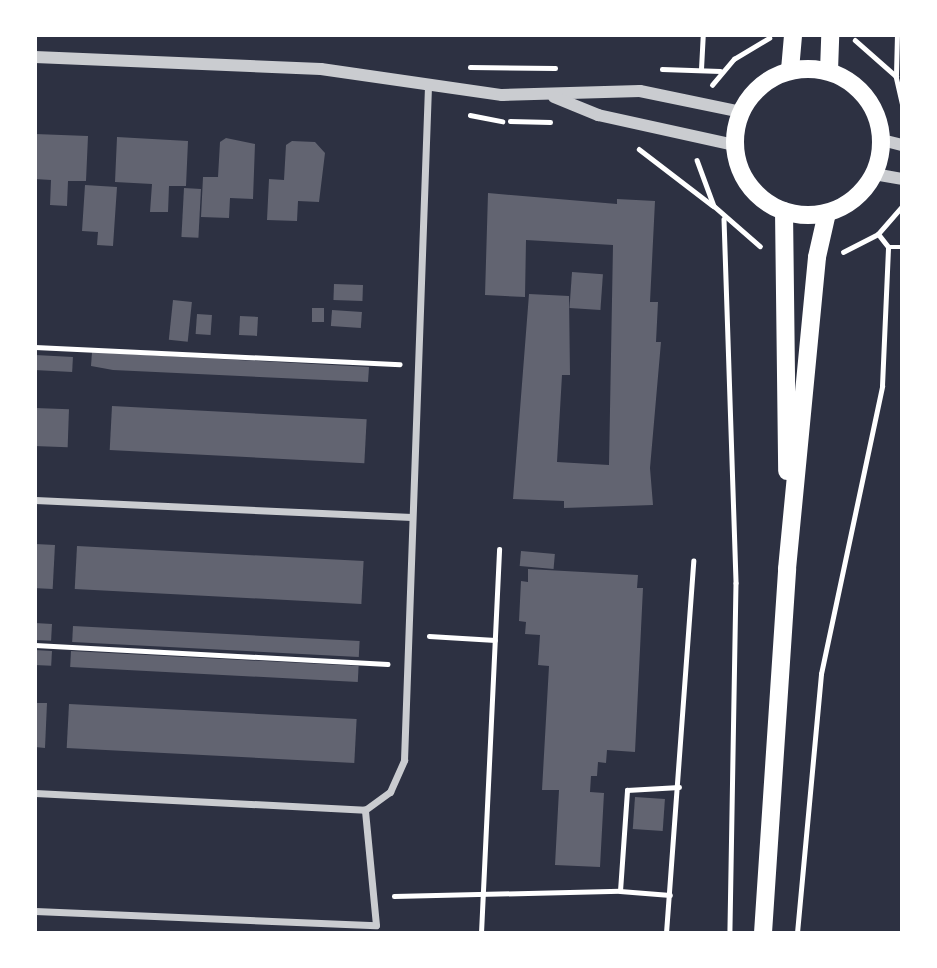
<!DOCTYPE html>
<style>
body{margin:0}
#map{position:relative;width:937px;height:968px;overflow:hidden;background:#2d3142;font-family:Cabin,sans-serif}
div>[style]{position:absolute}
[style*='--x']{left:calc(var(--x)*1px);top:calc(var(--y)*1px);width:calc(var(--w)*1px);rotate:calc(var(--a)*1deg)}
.building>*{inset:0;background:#626471;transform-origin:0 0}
.path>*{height:4.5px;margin:-2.25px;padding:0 2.25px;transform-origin:2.25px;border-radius:2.25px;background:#fff}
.minor>*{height:7px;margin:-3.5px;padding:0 3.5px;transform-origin:3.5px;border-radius:3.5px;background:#caccd0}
.tertiary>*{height:12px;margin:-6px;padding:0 6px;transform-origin:6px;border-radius:6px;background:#caccd0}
.primary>*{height:18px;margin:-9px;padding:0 9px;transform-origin:9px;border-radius:9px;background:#fff}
.primary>.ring{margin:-9px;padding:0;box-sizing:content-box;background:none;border:18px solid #fff;border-radius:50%}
span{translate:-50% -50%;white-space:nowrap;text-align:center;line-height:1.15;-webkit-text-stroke:5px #fff;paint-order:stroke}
.frame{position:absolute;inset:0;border:37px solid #fff;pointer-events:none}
</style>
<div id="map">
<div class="building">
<i style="clip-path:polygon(35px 134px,88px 136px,86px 181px,68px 181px,67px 206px,50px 205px,51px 180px,35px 179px)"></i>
<i style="clip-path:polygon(117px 137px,188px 141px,186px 186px,169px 186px,168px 212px,150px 212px,152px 184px,115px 182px)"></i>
<i style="clip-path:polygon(226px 138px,255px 144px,253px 199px,230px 198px,229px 218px,201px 217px,203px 177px,218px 177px,220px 142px)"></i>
<i style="clip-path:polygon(292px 141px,315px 142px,325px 153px,319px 202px,298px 201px,297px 221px,267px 220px,269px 179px,284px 180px,286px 145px)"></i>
<i style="clip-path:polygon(85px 185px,117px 187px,113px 246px,97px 245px,98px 232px,82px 231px)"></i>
<i style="left:184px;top:188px;width:17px;height:49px;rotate:3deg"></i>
<i style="clip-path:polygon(488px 193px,617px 204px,617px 199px,655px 201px,650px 302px,658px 302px,656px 342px,661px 342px,650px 468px,653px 505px,564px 508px,564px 501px,513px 499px,529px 294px,569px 296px,570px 375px,562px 375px,557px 462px,609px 465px,613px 245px,526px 240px,525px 297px,485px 295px)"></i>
<i style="left:572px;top:272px;width:31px;height:36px;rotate:4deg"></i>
<i style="left:334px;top:284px;width:29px;height:16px;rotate:2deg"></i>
<i style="left:173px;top:300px;width:19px;height:40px;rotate:6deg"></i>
<i style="left:312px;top:308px;width:12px;height:14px"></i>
<i style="left:332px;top:310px;width:30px;height:16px;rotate:4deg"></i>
<i style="left:197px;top:314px;width:15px;height:20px;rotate:4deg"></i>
<i style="left:240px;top:316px;width:18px;height:19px;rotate:3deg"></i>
<i style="clip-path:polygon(92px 352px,369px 367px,368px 382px,113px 370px,91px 366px)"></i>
<i style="left:35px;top:355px;width:38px;height:15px;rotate:3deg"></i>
<i style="left:112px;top:406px;width:255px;height:44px;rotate:3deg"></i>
<i style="left:35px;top:408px;width:34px;height:38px;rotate:2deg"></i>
<i style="left:35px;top:544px;width:20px;height:44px;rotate:3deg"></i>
<i style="left:77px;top:546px;width:287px;height:43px;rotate:3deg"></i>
<i style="left:521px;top:551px;width:34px;height:15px;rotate:5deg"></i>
<i style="clip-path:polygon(528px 569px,638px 575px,637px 588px,643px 588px,635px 752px,607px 750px,606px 763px,598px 762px,597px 776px,591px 776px,590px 792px,604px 793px,600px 867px,555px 865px,559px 790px,542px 790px,549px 666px,538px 665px,540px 635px,525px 634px,526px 622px,519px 621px,521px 581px,528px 582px)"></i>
<i style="left:35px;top:623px;width:17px;height:17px;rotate:3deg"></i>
<i style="left:73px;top:626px;width:287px;height:16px;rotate:3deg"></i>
<i style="left:35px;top:650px;width:17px;height:15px;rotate:3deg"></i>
<i style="left:71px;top:651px;width:288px;height:16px;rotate:3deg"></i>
<i style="clip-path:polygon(35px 703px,47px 703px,45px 748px,35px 747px)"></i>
<i style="left:69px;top:704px;width:288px;height:44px;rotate:3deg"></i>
<i style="left:635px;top:797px;width:30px;height:32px;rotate:4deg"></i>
</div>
<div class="path">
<i style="--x:855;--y:40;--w:55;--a:41.3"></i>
<i style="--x:896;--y:76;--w:28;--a:77"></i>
<i style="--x:470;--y:67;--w:85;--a:0.7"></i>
<i style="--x:662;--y:69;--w:58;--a:2"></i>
<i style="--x:701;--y:69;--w:34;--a:-87"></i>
<i style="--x:896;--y:75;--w:40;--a:-88.6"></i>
<i style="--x:712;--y:85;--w:34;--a:-50"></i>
<i style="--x:734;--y:59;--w:41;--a:-31"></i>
<i style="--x:470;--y:115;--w:33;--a:11"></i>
<i style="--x:510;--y:121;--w:40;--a:1.4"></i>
<i style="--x:639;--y:149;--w:92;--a:37.5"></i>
<i style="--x:697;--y:160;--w:49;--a:69.7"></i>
<i style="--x:714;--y:206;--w:61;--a:41"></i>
<i style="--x:724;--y:219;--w:364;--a:88.1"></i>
<i style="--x:736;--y:583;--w:350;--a:91"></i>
<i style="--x:888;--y:247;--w:14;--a:0"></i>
<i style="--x:843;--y:252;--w:39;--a:-27"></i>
<i style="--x:878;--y:234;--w:37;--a:-49"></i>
<i style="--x:35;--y:347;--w:365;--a:2.7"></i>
<i style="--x:429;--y:636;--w:66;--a:3.5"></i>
<i style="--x:35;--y:645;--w:353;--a:3.1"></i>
<i style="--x:620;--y:891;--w:50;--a:4.6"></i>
<i style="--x:394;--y:896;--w:226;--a:-1.3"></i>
<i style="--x:620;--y:891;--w:101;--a:-86"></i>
<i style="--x:627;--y:790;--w:52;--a:-3.3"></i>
<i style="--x:481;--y:933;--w:384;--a:-87.3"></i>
<i style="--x:666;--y:933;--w:373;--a:-85.8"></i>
<i style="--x:797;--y:933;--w:260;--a:-84.7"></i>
<i style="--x:821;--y:674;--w:294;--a:-78"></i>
<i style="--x:882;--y:386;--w:139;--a:-87.5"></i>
<i style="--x:888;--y:247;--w:16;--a:-128"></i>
</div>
<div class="minor">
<i style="--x:35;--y:500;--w:377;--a:2.6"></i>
<i style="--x:35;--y:793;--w:330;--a:2.9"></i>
<i style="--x:365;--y:810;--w:31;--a:-36"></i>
<i style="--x:390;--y:792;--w:35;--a:-66"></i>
<i style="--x:404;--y:760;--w:673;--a:-87.96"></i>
<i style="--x:35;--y:911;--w:341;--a:2.4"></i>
<i style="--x:376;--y:925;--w:116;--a:-95.5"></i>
</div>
<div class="tertiary">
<i style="--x:35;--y:57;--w:286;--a:2.4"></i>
<i style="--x:321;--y:69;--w:183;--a:8.2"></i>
<i style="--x:502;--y:95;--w:138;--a:-1.7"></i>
<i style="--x:640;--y:91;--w:103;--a:11.7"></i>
<i style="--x:554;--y:97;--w:48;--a:22.2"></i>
<i style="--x:598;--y:115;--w:139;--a:12.4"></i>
<i style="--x:882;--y:140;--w:21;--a:14"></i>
<i style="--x:874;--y:174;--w:28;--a:10"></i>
</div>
<div class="primary">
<i class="ring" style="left:735px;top:69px;width:128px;height:128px"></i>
<i style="--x:790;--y:70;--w:35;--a:-85"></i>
<i style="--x:829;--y:71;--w:36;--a:-88"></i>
<i style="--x:784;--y:211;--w:260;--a:89.3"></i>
<i style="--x:763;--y:933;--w:365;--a:-86.2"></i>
<i style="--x:787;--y:569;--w:313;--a:-84.5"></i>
<i style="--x:817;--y:257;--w:45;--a:-77.2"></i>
</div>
<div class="frame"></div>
</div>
